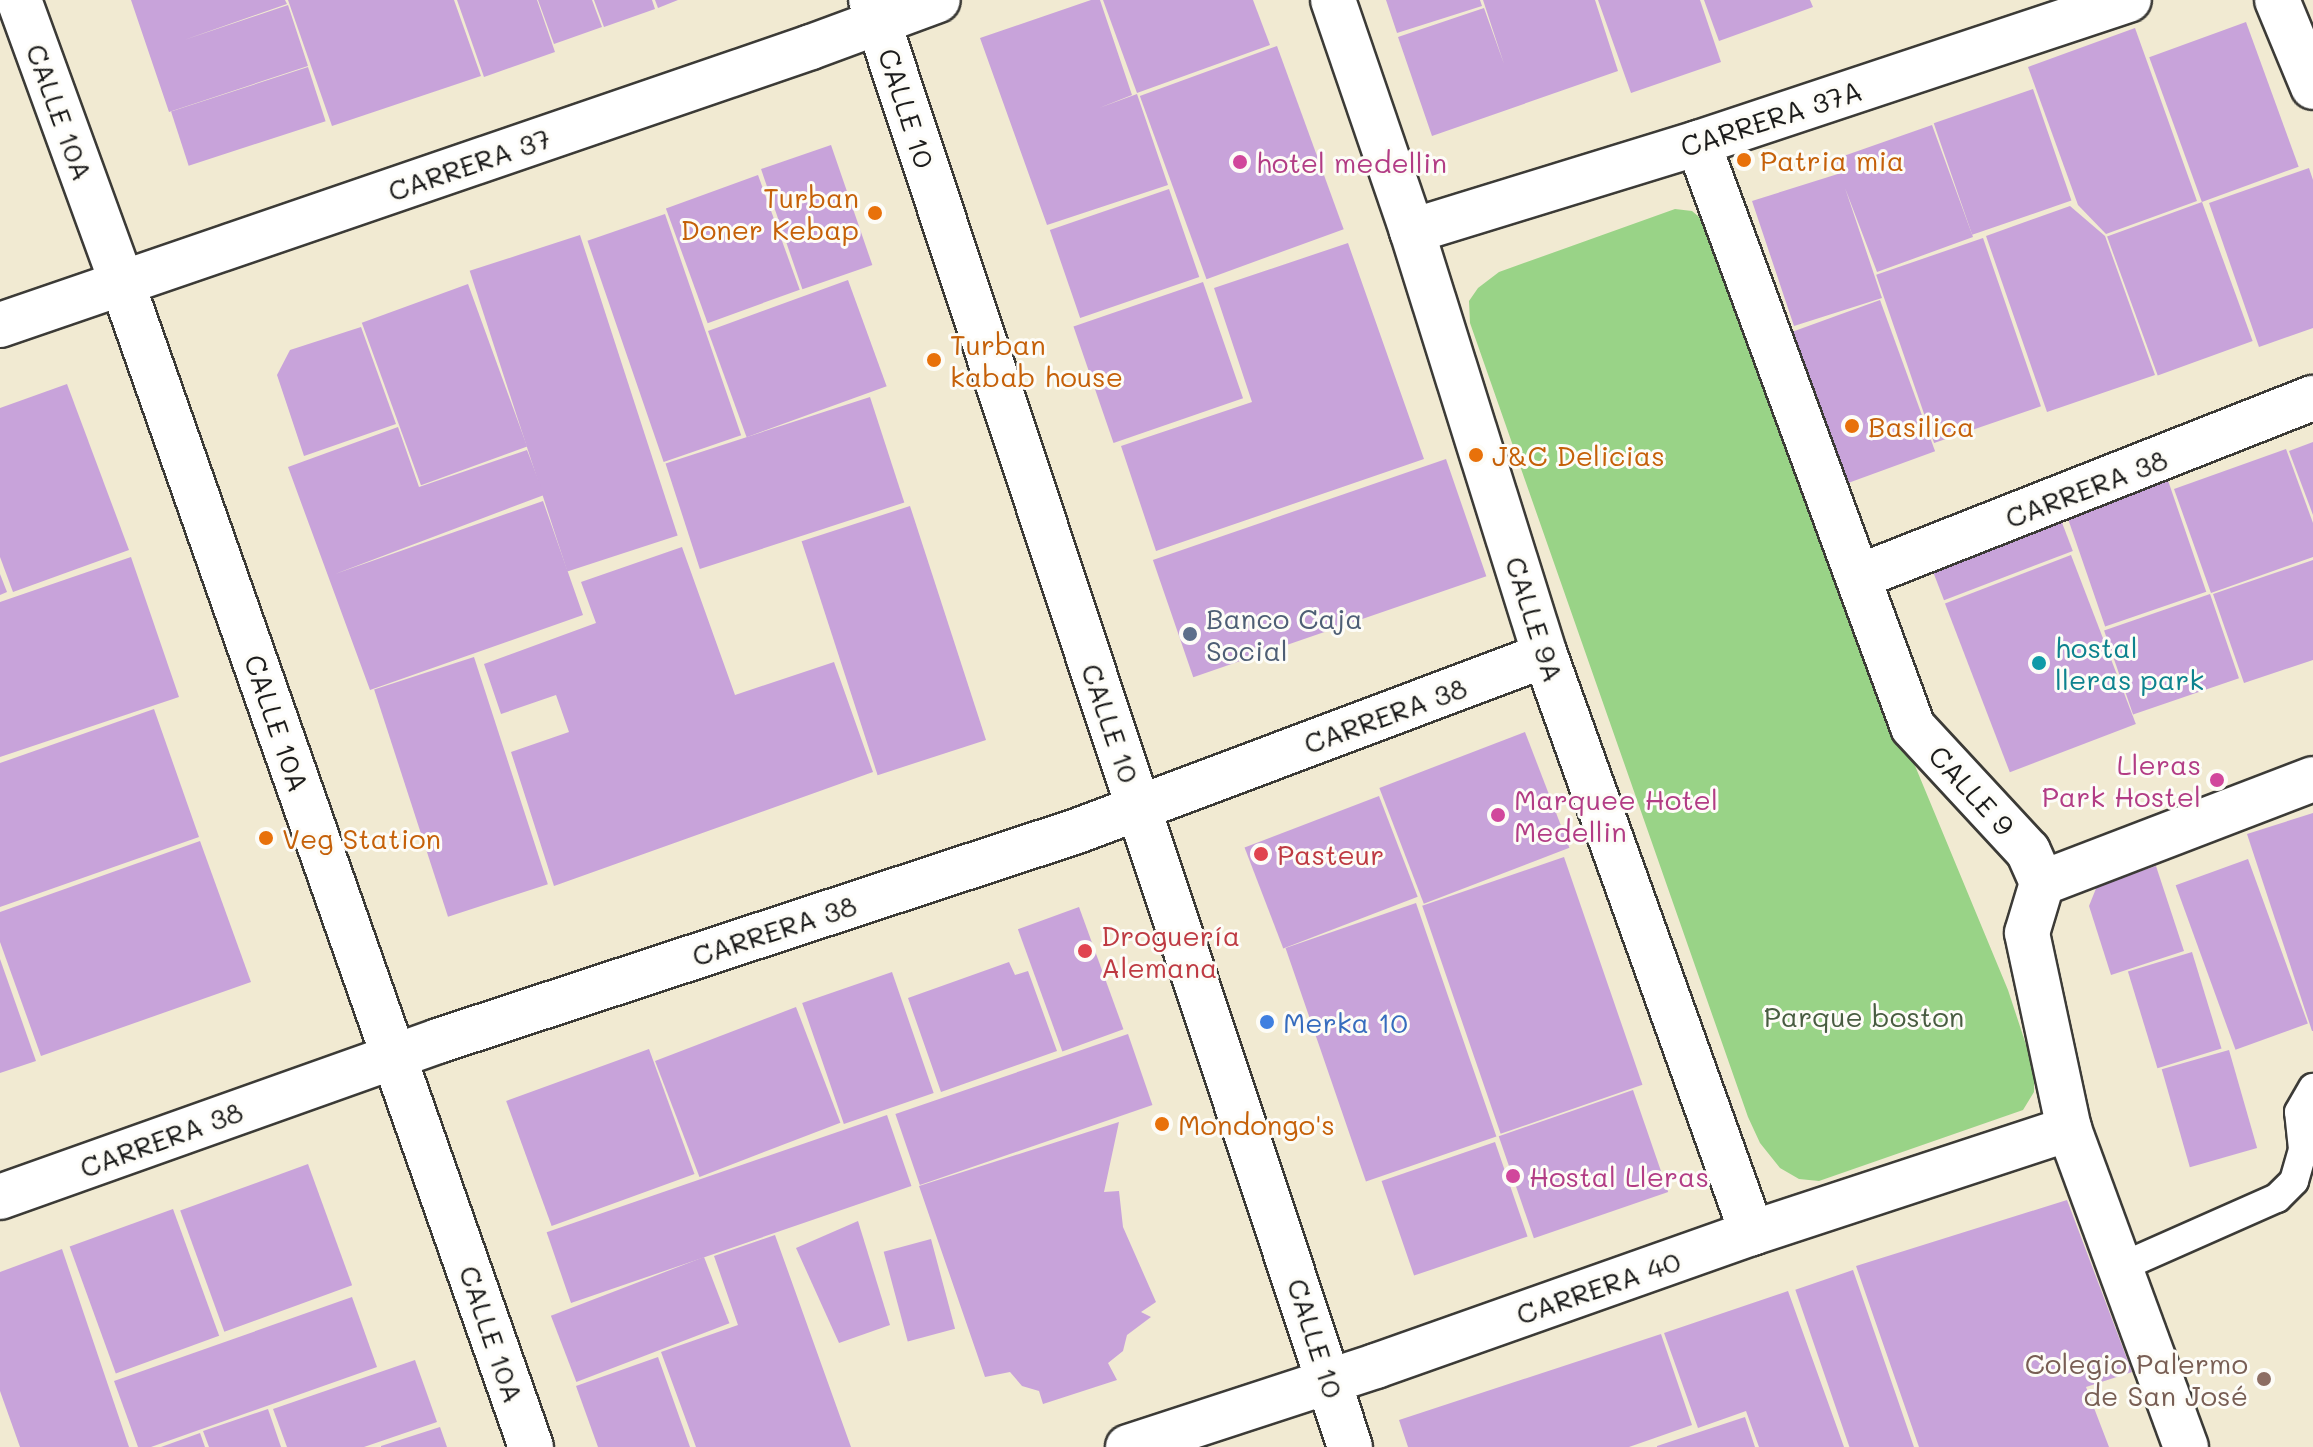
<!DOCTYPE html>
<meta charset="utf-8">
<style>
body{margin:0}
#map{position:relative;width:2313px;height:1447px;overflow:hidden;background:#f1ead2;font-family:Mali,sans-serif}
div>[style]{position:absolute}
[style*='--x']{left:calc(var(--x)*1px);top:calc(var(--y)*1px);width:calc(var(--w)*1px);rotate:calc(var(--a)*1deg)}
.green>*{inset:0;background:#99d387}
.building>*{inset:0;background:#c8a3da;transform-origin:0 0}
.roads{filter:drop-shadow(2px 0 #3c3b37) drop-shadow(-2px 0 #3c3b37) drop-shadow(0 2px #3c3b37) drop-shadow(0 -2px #3c3b37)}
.lane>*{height:28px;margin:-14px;padding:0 14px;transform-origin:14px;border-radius:14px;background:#fff}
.street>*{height:44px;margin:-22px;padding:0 22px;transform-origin:22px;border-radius:22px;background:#fff}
.secondary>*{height:44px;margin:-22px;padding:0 22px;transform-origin:22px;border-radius:22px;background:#fff}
.dots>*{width:22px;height:22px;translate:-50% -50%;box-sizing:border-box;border:4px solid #fdfcf7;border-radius:50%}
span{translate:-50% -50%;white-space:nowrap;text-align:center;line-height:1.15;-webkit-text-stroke:6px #fdfcf7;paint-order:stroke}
.street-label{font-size:28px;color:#1c1c1c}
.food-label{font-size:28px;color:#c56008}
.left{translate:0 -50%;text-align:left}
.right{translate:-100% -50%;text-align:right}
.hotel-label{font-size:28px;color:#b23c85}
.service-label{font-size:28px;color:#4e5e75}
.culture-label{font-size:28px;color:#0d838f}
.health-label{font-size:28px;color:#be3a42}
.park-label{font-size:28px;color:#485c41}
.shop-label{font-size:28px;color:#366cbe}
.education-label{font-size:28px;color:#785e54}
</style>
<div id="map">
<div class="green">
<i style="clip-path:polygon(1675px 209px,1692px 211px,1705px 222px,1906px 744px,2008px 990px,2034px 1069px,2034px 1092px,2023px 1110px,1819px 1181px,1799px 1179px,1780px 1168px,1760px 1143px,1748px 1117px,1470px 323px,1469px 301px,1478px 288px,1499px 272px)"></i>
</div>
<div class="building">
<i style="clip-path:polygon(131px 0,285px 0,287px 4px,184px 40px,288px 5px,308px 66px,169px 112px)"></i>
<i style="clip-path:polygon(288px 0,454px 0,481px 76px,332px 126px)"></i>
<i style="clip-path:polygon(457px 0,537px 0,555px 52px,484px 77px)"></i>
<i style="clip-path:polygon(538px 0,592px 0,602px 27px,554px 44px)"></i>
<i style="clip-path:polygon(594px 0,652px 0,655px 9px,604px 27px)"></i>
<i style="clip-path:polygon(655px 0,678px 0,658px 8px)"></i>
<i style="clip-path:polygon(1091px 0,1100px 0,1132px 95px,1099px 108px,1137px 94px,1168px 185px,1047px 225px,980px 38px)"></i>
<i style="clip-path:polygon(1103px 0,1253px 0,1270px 45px,1137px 93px)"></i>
<i style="clip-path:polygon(1386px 0,1480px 0,1482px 6px,1397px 33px)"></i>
<i style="clip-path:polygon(1483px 0,1595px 0,1618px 71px,1432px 136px,1398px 37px,1484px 8px,1504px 64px)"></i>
<i style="clip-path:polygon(1598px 0,1700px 0,1721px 62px,1631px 93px)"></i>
<i style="clip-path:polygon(1704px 0,1810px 0,1813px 7px,1719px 41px)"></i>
<i style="left:2246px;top:22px;width:154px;height:103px;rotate:70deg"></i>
<i style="clip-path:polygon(2135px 28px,2197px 201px,2106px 234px,2078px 205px,2028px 67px)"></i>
<i style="left:1277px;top:46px;width:195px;height:146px;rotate:70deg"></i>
<i style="left:308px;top:67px;width:57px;height:144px;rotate:72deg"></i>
<i style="left:2033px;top:89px;width:118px;height:105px;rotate:71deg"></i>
<i style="clip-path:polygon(1932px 125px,1973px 237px,1877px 272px,1845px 188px,1882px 298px,1794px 326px,1752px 201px,1841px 173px,1835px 159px)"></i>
<i style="left:831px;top:145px;width:127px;height:74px;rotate:71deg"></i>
<i style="clip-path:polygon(2309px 168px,2313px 180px,2313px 328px,2259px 347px,2209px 203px)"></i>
<i style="left:758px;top:175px;width:122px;height:98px;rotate:70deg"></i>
<i style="left:1169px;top:189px;width:93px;height:126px;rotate:71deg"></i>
<i style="left:2202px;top:202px;width:148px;height:101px;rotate:70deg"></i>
<i style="clip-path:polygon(2070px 206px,2105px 236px,2155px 375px,2047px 412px,1986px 236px)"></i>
<i style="left:665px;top:214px;width:234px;height:82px;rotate:71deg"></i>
<i style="left:580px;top:235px;width:316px;height:116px;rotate:72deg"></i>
<i style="left:1983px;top:238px;width:178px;height:113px;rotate:71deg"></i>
<i style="clip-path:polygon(1348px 243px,1424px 459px,1156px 551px,1121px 446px,1252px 402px,1214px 288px)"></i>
<i style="left:848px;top:280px;width:113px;height:149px;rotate:70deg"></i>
<i style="left:1203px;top:282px;width:123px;height:137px;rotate:71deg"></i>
<i style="left:468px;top:284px;width:173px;height:113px;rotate:70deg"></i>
<i style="left:1880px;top:300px;width:161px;height:126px;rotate:70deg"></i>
<i style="clip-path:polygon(361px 327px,396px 424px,304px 456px,277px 375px,290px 350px)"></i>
<i style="clip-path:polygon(67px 384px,129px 550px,13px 592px,0 557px,0 408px)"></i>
<i style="left:870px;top:397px;width:111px;height:215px;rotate:72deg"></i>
<i style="clip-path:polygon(398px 427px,419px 487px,527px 450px,544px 495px,335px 574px,543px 501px,583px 615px,370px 690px,288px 467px)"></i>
<i style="clip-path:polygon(2313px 442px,2313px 515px,2289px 451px)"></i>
<i style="clip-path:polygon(2286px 449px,2313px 523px,2313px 557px,2211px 593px,2174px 489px)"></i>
<i style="left:1446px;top:459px;width:124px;height:310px;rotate:71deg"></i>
<i style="left:2163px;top:466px;width:133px;height:107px;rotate:71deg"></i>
<i style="left:910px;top:506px;width:246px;height:114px;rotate:72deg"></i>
<i style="left:2056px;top:507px;width:47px;height:138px;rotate:69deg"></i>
<i style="clip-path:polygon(682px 547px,735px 695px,834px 662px,873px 772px,554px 886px,511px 752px,569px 732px,556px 695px,501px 714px,484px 664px,596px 623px,581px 582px)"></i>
<i style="left:2071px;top:555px;width:181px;height:135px;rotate:69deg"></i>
<i style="clip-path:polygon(131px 557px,179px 697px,0 757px,0 602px)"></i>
<i style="clip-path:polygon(2313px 560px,2313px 660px,2244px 683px,2213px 594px)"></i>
<i style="clip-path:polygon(0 574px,7px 592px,0 595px)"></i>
<i style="left:2210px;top:594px;width:89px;height:112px;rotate:71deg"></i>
<i style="left:474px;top:657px;width:239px;height:105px;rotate:72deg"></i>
<i style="clip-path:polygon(154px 709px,199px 837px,0 907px,0 763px)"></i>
<i style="left:1525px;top:732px;width:124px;height:156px;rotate:69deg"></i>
<i style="left:1379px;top:796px;width:108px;height:144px;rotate:69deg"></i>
<i style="clip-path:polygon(2313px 813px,2313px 1031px,2312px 1031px,2247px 834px)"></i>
<i style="clip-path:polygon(200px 841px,251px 982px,41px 1056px,0 942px,0 912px)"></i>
<i style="left:1564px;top:857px;width:241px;height:150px;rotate:71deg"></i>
<i style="left:2248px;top:859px;width:175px;height:77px;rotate:70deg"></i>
<i style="clip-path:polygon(2156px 866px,2184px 951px,2111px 975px,2089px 906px,2097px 886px)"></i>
<i style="left:1416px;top:903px;width:247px;height:138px;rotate:71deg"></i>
<i style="left:1079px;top:907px;width:130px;height:65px;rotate:70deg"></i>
<i style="left:2192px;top:952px;width:101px;height:67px;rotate:73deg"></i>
<i style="clip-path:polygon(0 959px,36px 1061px,0 1073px)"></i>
<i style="clip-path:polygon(1009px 962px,1015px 975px,1028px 971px,1057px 1051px,941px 1092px,908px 998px)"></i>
<i style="left:892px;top:972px;width:128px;height:95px;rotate:71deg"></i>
<i style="left:796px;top:1007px;width:124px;height:151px;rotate:69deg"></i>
<i style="left:1128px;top:1034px;width:75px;height:246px;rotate:71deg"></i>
<i style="left:649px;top:1049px;width:133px;height:152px;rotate:70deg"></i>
<i style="left:2229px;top:1050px;width:102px;height:70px;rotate:74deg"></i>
<i style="left:1633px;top:1090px;width:108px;height:142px;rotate:71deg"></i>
<i style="left:887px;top:1115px;width:75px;height:360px;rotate:71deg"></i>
<i style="clip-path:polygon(1119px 1122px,1104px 1192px,1119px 1191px,1123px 1227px,1156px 1302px,1141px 1312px,1151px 1317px,1127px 1335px,1123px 1351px,1108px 1363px,1117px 1380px,1043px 1404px,1039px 1391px,1022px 1386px,1010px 1372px,985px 1377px,919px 1186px)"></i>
<i style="left:1495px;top:1142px;width:100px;height:120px;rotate:71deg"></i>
<i style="left:308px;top:1164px;width:129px;height:136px;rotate:70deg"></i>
<i style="clip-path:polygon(2067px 1200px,2132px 1372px,2086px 1387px,2109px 1447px,1919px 1447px,1856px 1266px)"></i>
<i style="left:173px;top:1209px;width:135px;height:110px;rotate:70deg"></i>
<i style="clip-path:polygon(858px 1221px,890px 1325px,839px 1343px,796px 1248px)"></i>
<i style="clip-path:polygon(775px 1235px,851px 1447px,696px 1447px,661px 1352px,738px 1325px,714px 1256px)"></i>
<i style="left:931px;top:1239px;width:93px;height:49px;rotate:75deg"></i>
<i style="clip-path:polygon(62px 1249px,129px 1447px,20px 1447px,0 1391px,0 1272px)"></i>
<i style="left:704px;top:1257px;width:71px;height:164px;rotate:69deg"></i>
<i style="left:1853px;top:1270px;width:188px;height:61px;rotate:71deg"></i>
<i style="clip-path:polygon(1788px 1291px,1844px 1447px,1759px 1447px,1746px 1411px,1698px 1428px,1664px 1333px)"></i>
<i style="clip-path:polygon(352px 1297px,377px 1367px,151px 1447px,138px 1447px,114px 1381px)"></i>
<i style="clip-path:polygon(1661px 1334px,1692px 1425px,1629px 1447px,1408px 1447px,1399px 1420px)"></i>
<i style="clip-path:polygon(658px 1357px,690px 1447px,598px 1447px,576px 1386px)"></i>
<i style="clip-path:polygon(415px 1360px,437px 1422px,364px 1447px,287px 1447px,273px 1409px)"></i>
<i style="clip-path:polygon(268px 1409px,281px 1447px,209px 1447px,203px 1431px)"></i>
<i style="clip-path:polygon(1745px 1417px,1755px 1447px,1657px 1447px,1657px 1446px)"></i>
<i style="clip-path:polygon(440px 1427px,447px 1447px,381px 1447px,381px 1446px)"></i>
<i style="clip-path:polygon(200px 1433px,205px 1447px,161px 1447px)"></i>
</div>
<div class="roads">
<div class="lane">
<i style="--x:2121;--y:1267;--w:171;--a:-23.9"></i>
<i style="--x:2277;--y:1198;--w:24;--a:-45"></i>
<i style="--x:2294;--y:1181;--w:33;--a:-74"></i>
<i style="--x:2303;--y:1149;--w:37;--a:-96"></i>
<i style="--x:2299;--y:1112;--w:28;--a:-60"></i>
</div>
<div class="street">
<i style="--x:1333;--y:0;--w:244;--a:71.1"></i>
<i style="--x:1412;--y:231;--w:444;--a:72.6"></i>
<i style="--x:1545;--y:655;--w:614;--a:70.3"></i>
<i style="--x:2277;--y:0;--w:94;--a:67.5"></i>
<i style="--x:1698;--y:143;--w:622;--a:69.79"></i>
<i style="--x:1913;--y:727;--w:169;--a:47.2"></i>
<i style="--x:2028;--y:851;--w:35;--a:66"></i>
<i style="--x:2042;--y:883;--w:52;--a:106.7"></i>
<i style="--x:2027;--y:933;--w:200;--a:77.9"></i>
<i style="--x:2069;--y:1129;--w:339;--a:69.8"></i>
<i style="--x:1412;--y:231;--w:299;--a:-17.1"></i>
<i style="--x:1698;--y:143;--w:454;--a:-18.4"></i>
<i style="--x:0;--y:325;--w:857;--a:-18.92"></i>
<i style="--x:811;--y:47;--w:135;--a:-20.3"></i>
<i style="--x:1858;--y:577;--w:489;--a:-21.5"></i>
<i style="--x:2042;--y:883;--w:290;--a:-21"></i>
<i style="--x:0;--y:1197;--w:465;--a:-19.6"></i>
<i style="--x:438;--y:1041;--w:673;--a:-18.19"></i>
<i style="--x:1077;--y:831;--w:500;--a:-20.6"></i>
<i style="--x:1128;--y:1447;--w:261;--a:-18.1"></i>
<i style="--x:1376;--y:1366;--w:399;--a:-19.5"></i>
<i style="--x:1752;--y:1233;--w:334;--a:-18.2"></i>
</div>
<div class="secondary">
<i style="--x:19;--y:0;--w:301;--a:70"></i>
<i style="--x:122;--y:283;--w:1234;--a:70.64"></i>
<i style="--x:871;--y:0;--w:1524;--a:71.68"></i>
</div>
</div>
<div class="dots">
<i style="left:1744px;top:160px;background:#e8710a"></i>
<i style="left:1240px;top:162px;background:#d1479c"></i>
<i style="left:875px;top:213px;background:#e8710a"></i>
<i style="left:934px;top:360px;background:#e8710a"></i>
<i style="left:1852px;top:426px;background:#e8710a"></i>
<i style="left:1476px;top:455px;background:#e8710a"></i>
<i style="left:1190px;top:634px;background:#5c6f8a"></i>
<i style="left:2039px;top:663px;background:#0f9aa8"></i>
<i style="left:2217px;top:780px;background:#d1479c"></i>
<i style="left:1498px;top:815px;background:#d1479c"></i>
<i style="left:266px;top:838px;background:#e8710a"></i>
<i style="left:1261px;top:854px;background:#e0444e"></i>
<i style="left:1085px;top:951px;background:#e0444e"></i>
<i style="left:1267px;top:1022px;background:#3f7fe0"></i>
<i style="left:1162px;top:1124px;background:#e8710a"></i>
<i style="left:1513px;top:1176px;background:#d1479c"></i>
<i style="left:2264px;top:1379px;background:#8d6e63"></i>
</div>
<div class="street-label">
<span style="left:907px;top:108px;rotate:72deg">CALLE 10</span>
<span style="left:60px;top:112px;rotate:70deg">CALLE 10A</span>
<span style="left:1771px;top:118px;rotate:-18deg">CARRERA 37A</span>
<span style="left:469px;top:164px;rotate:-19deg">CARRERA 37</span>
<span style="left:2086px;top:488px;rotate:-21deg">CARRERA 38</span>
<span style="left:1535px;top:619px;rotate:72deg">CALLE 9A</span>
<span style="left:1385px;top:715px;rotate:-20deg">CARRERA 38</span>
<span style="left:277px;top:723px;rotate:71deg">CALLE 10A</span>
<span style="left:1111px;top:723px;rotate:71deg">CALLE 10</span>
<span style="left:1972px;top:790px;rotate:47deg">CALLE 9</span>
<span style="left:774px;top:930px;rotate:-18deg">CARRERA 38</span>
<span style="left:161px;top:1139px;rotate:-20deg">CARRERA 38</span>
<span style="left:1598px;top:1287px;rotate:-19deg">CARRERA 40</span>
<span style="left:492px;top:1334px;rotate:71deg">CALLE 10A</span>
<span style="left:1316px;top:1338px;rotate:72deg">CALLE 10</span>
</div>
<div class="food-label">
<span class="left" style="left:1760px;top:160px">Patria mia</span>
<span class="right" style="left:859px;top:213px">Turban<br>Doner Kebap</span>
<span class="left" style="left:950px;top:360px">Turban<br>kabab house</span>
<span class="left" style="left:1868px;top:426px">Basilica</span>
<span class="left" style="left:1492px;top:455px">J&amp;C Delicias</span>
<span class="left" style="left:282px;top:838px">Veg Station</span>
<span class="left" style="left:1178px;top:1124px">Mondongo's</span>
</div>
<div class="hotel-label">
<span class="left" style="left:1256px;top:162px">hotel medellin</span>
<span class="right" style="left:2201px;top:780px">Lleras<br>Park Hostel</span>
<span class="left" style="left:1514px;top:815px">Marquee Hotel<br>Medellin</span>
<span class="left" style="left:1529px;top:1176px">Hostal Lleras</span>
</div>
<div class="service-label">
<span class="left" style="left:1206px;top:634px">Banco Caja<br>Social</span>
</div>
<div class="culture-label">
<span class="left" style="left:2055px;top:663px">hostal<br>lleras park</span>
</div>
<div class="health-label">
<span class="left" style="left:1277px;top:854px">Pasteur</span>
<span class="left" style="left:1101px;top:951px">Droguería<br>Alemana</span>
</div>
<div class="park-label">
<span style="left:1864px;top:1016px">Parque boston</span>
</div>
<div class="shop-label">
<span class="left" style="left:1283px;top:1022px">Merka 10</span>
</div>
<div class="education-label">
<span class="right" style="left:2248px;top:1379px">Colegio Palermo<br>de San José</span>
</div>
</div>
